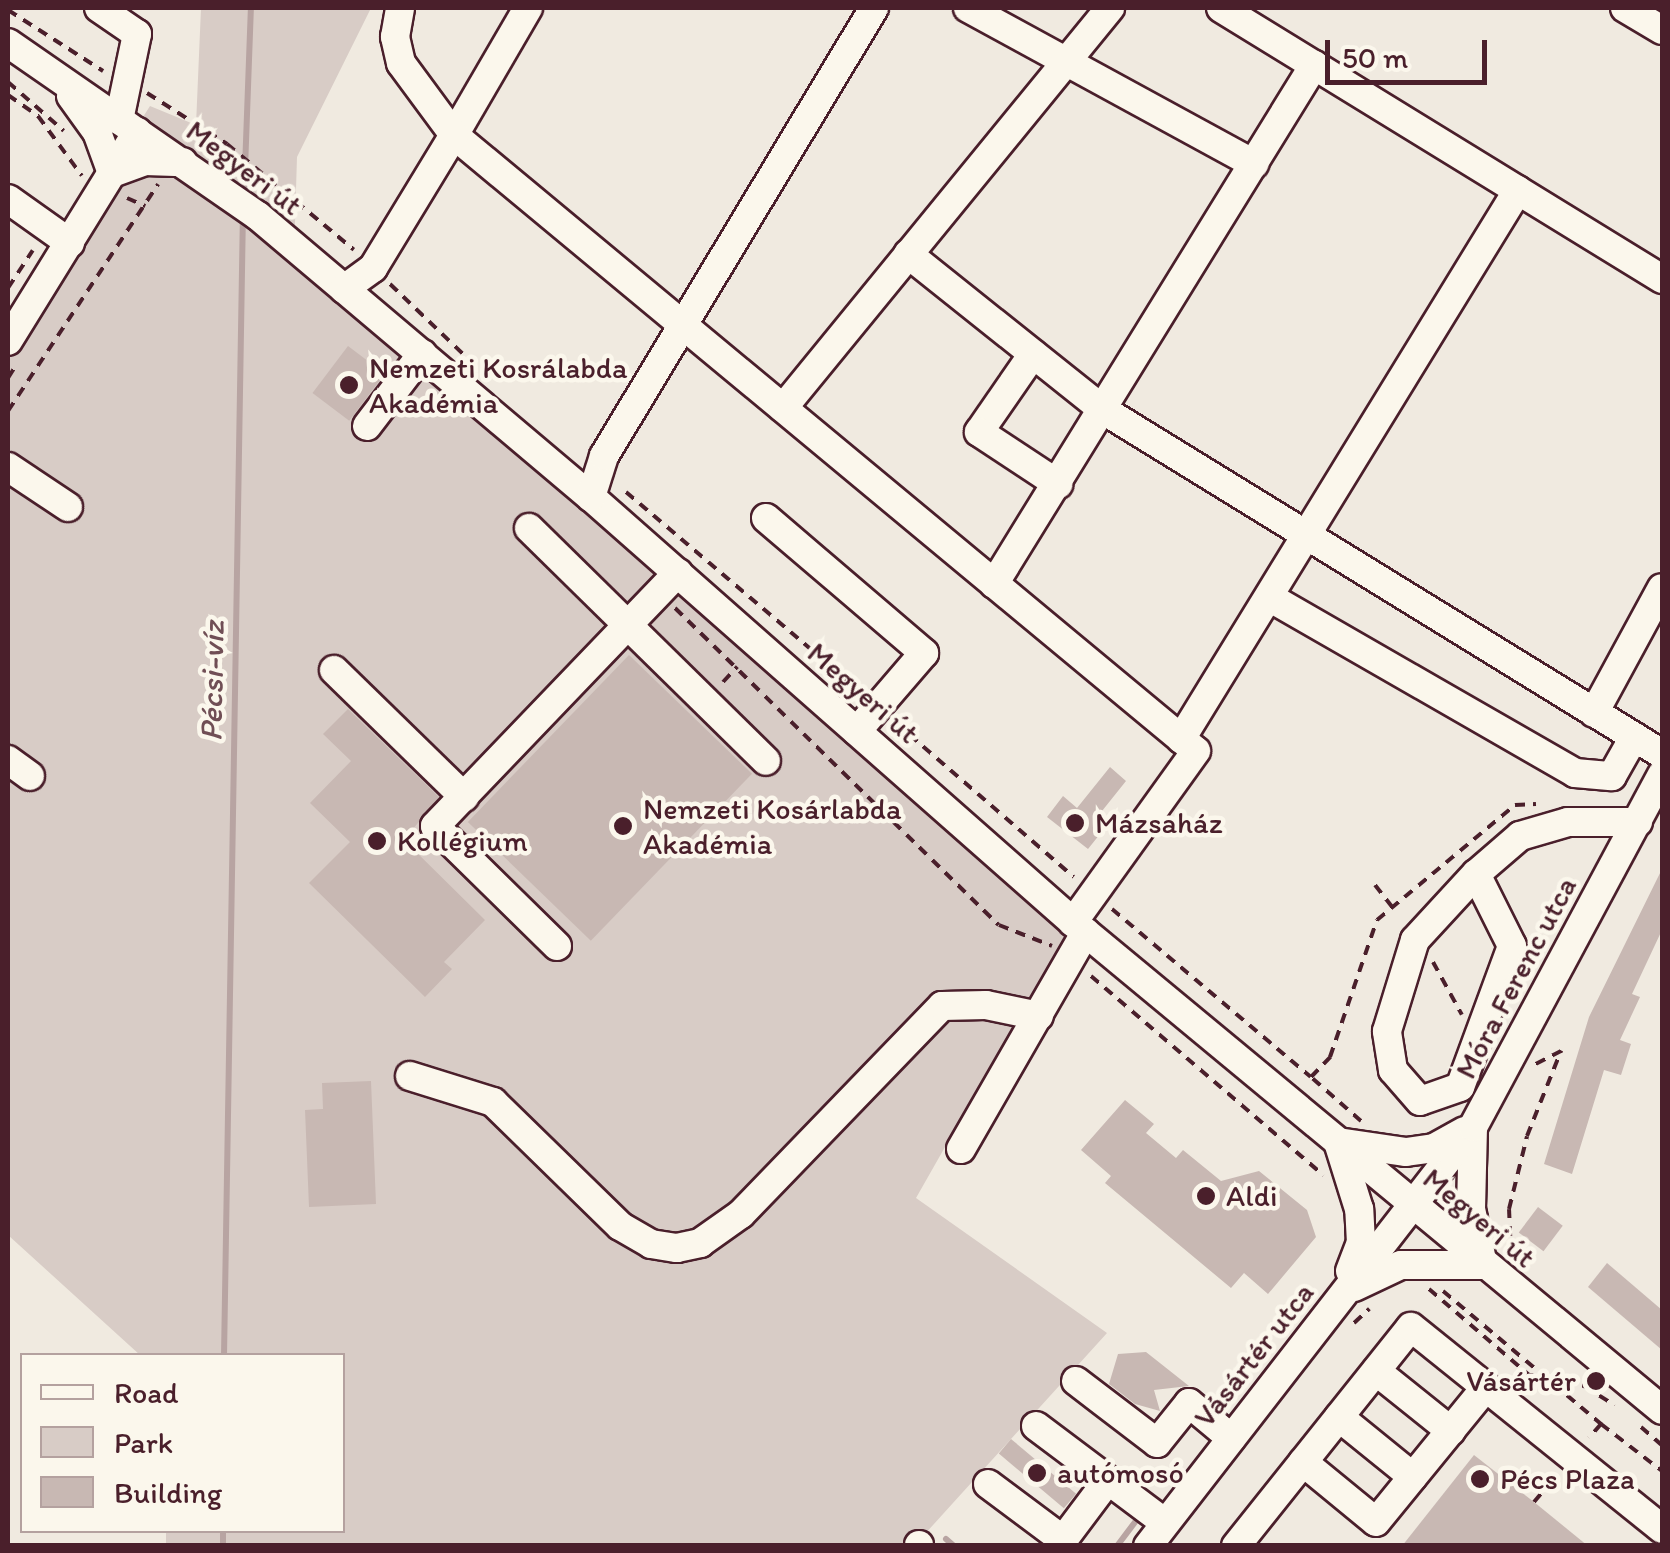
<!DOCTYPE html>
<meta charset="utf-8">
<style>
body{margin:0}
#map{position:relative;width:1670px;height:1553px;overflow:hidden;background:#f0eae0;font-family:Itim,sans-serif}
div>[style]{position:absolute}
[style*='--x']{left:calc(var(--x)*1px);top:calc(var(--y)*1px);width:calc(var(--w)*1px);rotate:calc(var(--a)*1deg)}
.green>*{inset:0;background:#d8ccc6}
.stream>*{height:6px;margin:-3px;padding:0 3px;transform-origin:3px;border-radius:3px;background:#b8a4a2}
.building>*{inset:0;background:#c8b8b3;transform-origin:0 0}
.path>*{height:4px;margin-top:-2px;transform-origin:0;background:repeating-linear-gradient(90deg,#4a1f2b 0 10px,transparent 0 18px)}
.roads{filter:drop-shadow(2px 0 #4a1f2b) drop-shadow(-2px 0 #4a1f2b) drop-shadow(0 2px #4a1f2b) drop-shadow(0 -2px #4a1f2b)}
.minor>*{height:28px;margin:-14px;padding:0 14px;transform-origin:14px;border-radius:14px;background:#fbf7ec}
.dots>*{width:28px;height:28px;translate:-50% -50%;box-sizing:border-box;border:5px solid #fbf7ec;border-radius:50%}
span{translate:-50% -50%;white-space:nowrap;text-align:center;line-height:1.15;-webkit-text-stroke:9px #fbf7ec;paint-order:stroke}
.street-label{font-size:30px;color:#4a1f2b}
.poi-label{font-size:30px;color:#4a1f2b}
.left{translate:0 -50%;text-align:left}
.right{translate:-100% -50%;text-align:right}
.water-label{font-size:32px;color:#704e55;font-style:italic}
.frame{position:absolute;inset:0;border:10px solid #4a1f2b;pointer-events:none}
.legend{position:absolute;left:20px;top:1353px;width:325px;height:180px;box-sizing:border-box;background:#fbf7ec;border:2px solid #b4a19f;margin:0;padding:12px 18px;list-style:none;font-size:30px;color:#4a1f2b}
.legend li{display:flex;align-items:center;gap:20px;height:50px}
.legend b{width:50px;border:2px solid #b4a19f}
.scale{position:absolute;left:1325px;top:40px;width:162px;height:45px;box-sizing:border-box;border:5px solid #4a1f2b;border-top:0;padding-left:12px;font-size:30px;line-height:35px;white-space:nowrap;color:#4a1f2b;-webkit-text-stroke:8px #fbf7ec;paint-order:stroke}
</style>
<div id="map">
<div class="green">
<i style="clip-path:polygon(201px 8px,371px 8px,297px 157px,294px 255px,1073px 922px,916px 1198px,1107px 1333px,924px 1535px,938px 1545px,166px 1545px,166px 1531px,342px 1530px,342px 1356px,140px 1355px,8px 1235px,8px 330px,150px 106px,196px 125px)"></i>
</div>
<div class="stream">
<i style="--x:244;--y:196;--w:188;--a:-87.9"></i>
<i style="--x:224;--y:1356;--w:1142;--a:-89.05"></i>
<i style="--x:946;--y:1539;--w:11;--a:41"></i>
<i style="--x:223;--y:1546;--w:16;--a:-90"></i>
<i style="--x:1117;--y:1546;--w:31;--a:-53"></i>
</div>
<div class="building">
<i style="left:348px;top:346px;width:46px;height:59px;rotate:37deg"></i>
<i style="left:629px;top:655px;width:171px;height:232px;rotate:44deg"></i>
<i style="clip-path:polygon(348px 709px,439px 797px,404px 840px,485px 920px,444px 962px,452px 969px,425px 997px,309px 883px,350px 842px,310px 803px,351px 761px,323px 734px)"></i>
<i style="clip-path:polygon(1110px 767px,1126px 781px,1094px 821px,1104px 829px,1088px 849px,1047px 817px,1063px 796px,1077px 808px)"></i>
<i style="clip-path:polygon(1662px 869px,1662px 930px,1632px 994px,1640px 997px,1620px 1040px,1631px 1044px,1621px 1075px,1604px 1070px,1572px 1174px,1544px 1164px,1589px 1017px)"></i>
<i style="clip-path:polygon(371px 1081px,376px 1204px,309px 1207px,305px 1110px,323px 1109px,322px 1083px)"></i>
<i style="clip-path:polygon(1125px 1100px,1154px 1124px,1146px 1133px,1176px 1158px,1183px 1150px,1221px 1181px,1259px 1171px,1307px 1210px,1316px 1237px,1268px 1294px,1244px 1273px,1231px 1288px,1105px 1183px,1111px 1176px,1081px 1150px)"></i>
<i style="left:1538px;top:1207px;width:31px;height:32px;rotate:37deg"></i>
<i style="clip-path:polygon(1607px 1263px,1662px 1310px,1662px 1350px,1588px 1287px)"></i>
<i style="clip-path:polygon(1146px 1352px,1189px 1386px,1154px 1390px,1160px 1411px,1135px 1404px,1109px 1384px,1118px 1354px)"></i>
<i style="left:1011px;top:1439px;width:85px;height:19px;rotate:40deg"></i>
<i style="clip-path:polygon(1474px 1455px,1534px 1502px,1588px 1546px,1402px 1546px)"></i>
</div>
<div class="path">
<i style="--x:8;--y:10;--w:113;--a:32.7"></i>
<i style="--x:8;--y:82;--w:74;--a:41.2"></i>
<i style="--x:147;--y:93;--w:95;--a:32.5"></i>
<i style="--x:227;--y:144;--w:165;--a:39.8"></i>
<i style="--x:8;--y:95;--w:37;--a:35"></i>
<i style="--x:38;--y:116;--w:74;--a:53.7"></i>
<i style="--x:127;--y:198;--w:20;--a:24"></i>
<i style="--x:390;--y:284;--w:105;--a:43.8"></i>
<i style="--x:8;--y:288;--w:45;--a:-56.7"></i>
<i style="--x:8;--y:378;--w:15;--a:-58"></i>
<i style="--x:8;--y:411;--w:272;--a:-56.5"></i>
<i style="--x:626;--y:492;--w:306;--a:40.4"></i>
<i style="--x:675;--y:608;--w:453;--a:44.4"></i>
<i style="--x:999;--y:925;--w:57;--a:21.6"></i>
<i style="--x:723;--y:682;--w:21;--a:-47"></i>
<i style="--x:896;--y:723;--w:235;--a:40.9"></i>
<i style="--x:1375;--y:885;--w:28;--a:52"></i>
<i style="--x:1112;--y:909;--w:260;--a:40.2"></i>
<i style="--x:1433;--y:962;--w:60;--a:61.3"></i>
<i style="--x:1091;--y:976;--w:306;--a:40.6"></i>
<i style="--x:1361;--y:1121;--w:67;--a:-138.7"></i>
<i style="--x:1311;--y:1077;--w:28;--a:-46"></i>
<i style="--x:1330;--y:1057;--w:145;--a:-71.1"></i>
<i style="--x:1377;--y:920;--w:180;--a:-39.8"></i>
<i style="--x:1515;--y:805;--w:21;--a:-3"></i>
<i style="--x:1511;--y:1254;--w:45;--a:-92.5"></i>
<i style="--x:1509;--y:1209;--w:75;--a:-76.1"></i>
<i style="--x:1527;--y:1136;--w:92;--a:-68.2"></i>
<i style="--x:1561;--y:1051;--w:29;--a:153"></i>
<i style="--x:1429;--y:1289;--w:132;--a:40.7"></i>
<i style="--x:1529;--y:1375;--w:56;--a:11.3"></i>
<i style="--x:1584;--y:1386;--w:36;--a:32"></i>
<i style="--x:1443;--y:1291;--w:207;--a:40.1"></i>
<i style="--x:1601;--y:1424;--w:18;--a:131"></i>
<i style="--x:1354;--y:1323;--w:21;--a:-43"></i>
<i style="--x:1601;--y:1424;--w:77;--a:37.6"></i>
<i style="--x:1641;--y:1427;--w:28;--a:41"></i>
<i style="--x:1534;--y:1502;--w:34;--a:-50"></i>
</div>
<div class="roads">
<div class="minor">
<i style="--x:99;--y:8;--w:46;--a:34.4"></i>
<i style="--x:137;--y:34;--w:88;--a:101.8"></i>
<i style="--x:528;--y:8;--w:147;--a:120.2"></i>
<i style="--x:454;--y:135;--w:964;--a:39.7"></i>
<i style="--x:1196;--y:751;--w:211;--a:125.7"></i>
<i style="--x:968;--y:8;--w:326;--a:28.6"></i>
<i style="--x:1221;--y:8;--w:518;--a:31.57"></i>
<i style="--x:1625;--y:8;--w:43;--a:30.7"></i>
<i style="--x:8;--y:43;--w:304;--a:34.7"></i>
<i style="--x:258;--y:216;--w:436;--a:40.2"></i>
<i style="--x:591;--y:497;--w:643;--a:41.4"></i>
<i style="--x:1073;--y:922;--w:765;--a:39.64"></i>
<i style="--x:71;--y:96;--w:44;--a:54.2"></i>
<i style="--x:97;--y:132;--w:44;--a:69.9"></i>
<i style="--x:112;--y:173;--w:35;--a:-20"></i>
<i style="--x:145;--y:161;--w:38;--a:2"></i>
<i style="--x:8;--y:199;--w:76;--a:35.4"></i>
<i style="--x:908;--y:254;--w:252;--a:38.6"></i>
<i style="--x:1105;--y:411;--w:654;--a:31.62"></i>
<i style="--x:344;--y:289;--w:36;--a:-36"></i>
<i style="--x:373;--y:268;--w:156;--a:-58.7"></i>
<i style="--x:454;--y:135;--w:89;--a:-126.4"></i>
<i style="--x:401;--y:63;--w:27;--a:-103"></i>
<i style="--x:395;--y:37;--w:29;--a:-80"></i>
<i style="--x:8;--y:341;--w:246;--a:-58.3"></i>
<i style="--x:1033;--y:354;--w:95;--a:124.7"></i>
<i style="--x:979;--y:432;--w:95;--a:33.4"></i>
<i style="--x:783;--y:408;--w:517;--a:-50.73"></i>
<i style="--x:367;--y:426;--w:91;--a:-52.6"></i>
<i style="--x:8;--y:467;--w:72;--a:33.7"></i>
<i style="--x:591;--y:497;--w:43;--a:-72.4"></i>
<i style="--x:604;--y:456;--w:523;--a:-58.92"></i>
<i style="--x:766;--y:518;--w:208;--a:40.5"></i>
<i style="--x:924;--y:653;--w:103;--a:130.7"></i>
<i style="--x:529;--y:528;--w:332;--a:44.5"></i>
<i style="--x:994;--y:584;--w:610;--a:-58.34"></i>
<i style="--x:1269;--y:597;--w:353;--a:29.9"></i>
<i style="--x:1575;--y:773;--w:37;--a:5"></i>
<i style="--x:1612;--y:776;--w:45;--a:-60.6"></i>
<i style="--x:334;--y:670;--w:182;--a:44.3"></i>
<i style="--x:1594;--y:713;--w:142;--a:-61.5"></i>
<i style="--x:1181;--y:739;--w:644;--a:-58.46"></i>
<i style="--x:8;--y:760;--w:27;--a:36"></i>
<i style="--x:1476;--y:874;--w:80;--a:63.4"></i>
<i style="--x:1512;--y:946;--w:150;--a:110.2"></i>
<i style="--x:1460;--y:1087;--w:42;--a:160.7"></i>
<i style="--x:1420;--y:1101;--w:41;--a:-131.1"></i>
<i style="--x:1393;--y:1070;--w:39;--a:-99"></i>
<i style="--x:1387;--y:1031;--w:95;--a:-72.9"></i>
<i style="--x:1415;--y:940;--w:90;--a:-47.3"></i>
<i style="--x:1476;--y:874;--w:58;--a:-40.8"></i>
<i style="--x:1520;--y:836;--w:50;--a:-16.3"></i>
<i style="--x:1568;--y:822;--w:70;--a:0"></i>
<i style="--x:557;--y:946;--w:171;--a:-135.5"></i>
<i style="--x:435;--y:826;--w:351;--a:-46.2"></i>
<i style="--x:410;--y:1076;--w:87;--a:17.4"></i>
<i style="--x:493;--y:1102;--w:177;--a:44.3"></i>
<i style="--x:620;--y:1226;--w:36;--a:30"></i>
<i style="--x:651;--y:1244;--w:26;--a:9"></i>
<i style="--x:677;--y:1248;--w:24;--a:-12"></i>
<i style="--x:700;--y:1243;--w:50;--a:-35.3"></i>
<i style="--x:741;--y:1214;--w:289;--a:-46"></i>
<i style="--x:942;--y:1006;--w:44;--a:-1.3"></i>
<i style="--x:986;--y:1005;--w:54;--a:11.7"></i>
<i style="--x:1473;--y:1127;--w:82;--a:91.4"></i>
<i style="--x:1471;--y:1209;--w:57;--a:77.9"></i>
<i style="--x:961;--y:1149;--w:250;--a:-60.1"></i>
<i style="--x:1350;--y:1271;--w:30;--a:-69"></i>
<i style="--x:1361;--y:1243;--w:34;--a:-93"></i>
<i style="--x:1359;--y:1209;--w:70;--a:-107.4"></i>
<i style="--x:1338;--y:1142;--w:69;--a:8.4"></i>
<i style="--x:1406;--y:1152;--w:28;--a:-8"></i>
<i style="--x:1434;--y:1148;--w:35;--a:-29"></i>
<i style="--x:1354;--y:1287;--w:52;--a:-25.1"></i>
<i style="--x:1401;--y:1265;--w:82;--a:0"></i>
<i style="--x:1376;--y:1371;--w:96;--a:38.7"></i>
<i style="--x:1076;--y:1381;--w:102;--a:37.4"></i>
<i style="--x:1157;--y:1443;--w:51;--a:-51.3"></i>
<i style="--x:1189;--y:1403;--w:55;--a:39.8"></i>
<i style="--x:1339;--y:1417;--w:95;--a:39"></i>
<i style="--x:1036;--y:1426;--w:161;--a:36.9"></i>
<i style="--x:1303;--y:1462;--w:94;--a:39.4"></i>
<i style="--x:1376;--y:1522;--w:174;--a:-50.8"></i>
<i style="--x:988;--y:1484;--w:94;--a:36.7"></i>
<i style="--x:1063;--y:1540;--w:75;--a:-53.1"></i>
<i style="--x:919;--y:1545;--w:1;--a:90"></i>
<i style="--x:1148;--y:1546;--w:530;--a:-52.2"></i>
<i style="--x:1473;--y:1127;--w:400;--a:-61.8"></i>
<i style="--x:1236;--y:1546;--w:280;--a:-51.4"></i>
<i style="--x:1411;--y:1327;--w:322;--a:38.8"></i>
</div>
</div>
<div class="dots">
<i style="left:349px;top:385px;background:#4a1f2b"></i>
<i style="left:1075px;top:823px;background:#4a1f2b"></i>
<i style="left:623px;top:826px;background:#4a1f2b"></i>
<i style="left:377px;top:841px;background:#4a1f2b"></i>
<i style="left:1206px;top:1196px;background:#4a1f2b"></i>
<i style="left:1596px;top:1381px;background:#4a1f2b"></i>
<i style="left:1037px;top:1473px;background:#4a1f2b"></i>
<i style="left:1480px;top:1479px;background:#4a1f2b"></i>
</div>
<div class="street-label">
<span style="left:244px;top:168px;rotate:37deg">Megyeri út</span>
<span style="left:863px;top:693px;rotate:41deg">Megyeri út</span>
<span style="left:1516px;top:978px;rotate:-62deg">Móra Ferenc utca</span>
<span style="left:1479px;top:1218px;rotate:40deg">Megyeri út</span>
<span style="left:1254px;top:1355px;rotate:-52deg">Vásártér utca</span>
</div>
<div class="poi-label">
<span class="left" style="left:369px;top:385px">Nemzeti Kosrálabda<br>Akadémia</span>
<span class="left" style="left:643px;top:826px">Nemzeti Kosárlabda<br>Akadémia</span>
<span class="left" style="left:1095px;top:823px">Mázsaház</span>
<span class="left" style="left:397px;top:841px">Kollégium</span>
<span class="left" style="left:1226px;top:1196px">Aldi</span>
<span class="right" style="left:1576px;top:1381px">Vásártér</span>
<span class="left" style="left:1057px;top:1473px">autómosó</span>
<span class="left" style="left:1500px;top:1479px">Pécs Plaza</span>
</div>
<div class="water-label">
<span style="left:212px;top:681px;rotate:-89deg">Pécsi-víz</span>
</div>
<div class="frame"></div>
<ul class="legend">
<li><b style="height:12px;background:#fbf7ec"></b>Road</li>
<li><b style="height:28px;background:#d8ccc6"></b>Park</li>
<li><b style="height:28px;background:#c8b8b3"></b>Building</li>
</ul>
<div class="scale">50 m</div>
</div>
